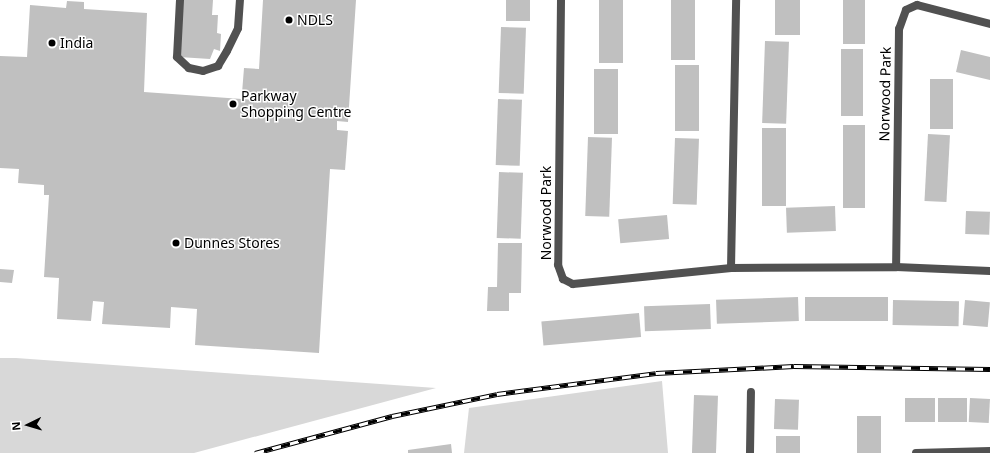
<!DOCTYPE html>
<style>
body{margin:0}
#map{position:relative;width:990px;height:453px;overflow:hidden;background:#fff;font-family:"Noto Sans",sans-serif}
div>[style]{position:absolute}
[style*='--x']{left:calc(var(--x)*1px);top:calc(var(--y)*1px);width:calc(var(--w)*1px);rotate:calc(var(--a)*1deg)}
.green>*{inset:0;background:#d8d8d8}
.building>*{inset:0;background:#c0c0c0;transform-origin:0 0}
.service>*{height:8px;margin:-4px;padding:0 4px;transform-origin:4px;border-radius:4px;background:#515151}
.minor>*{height:8px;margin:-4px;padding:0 4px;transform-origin:4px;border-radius:4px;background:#515151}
.rail>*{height:4.5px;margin-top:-2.25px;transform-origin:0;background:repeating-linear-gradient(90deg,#fff 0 9px,#000 0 18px);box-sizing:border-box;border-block:1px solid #000}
.dots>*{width:11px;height:11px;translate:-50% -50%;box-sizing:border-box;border:2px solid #fff;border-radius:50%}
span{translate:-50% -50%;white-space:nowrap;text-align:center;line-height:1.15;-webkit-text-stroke:3px #fff;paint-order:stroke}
.poi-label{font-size:14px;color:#000}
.left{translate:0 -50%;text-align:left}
.street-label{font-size:14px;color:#000}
.north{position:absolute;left:8px;top:405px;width:40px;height:40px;-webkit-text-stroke:3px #fff;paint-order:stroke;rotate:265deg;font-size:11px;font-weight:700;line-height:16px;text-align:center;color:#000}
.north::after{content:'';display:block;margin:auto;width:14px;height:18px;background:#000;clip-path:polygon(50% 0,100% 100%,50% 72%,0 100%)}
</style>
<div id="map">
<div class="green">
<i style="clip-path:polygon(0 358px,16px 358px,436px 388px,194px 453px,0 453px)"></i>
<i style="clip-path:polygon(662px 381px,668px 453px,464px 453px,469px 408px)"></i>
</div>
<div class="building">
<i style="clip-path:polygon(182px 0,213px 0,212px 15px,218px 15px,217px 33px,221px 34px,220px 51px,214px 49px,210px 59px,179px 57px)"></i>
<i style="clip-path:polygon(263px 0,356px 0,348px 122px,337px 121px,337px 130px,348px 131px,345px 170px,330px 169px,319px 353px,195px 345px,197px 309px,171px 307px,170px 328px,102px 324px,104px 302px,93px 301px,91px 321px,57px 319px,59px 278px,44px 277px,49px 195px,44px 195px,44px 185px,18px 183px,19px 169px,0 168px,0 56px,27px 57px,30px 5px,66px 8px,67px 1px,84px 2px,84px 9px,147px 13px,144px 92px,257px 100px,257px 94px,242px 93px,244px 68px,259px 69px)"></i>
<i style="left:506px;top:0;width:24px;height:21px"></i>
<i style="left:599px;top:0;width:24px;height:63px"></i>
<i style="left:671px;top:0;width:24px;height:60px"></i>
<i style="left:775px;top:0;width:25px;height:35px"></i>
<i style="left:843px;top:0;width:22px;height:44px"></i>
<i style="left:501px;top:27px;width:25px;height:66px;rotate:2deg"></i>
<i style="left:765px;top:41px;width:24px;height:82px;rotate:2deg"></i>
<i style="left:841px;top:49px;width:22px;height:67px"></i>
<i style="clip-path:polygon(961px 50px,990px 57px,990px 80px,956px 72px)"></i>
<i style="left:675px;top:65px;width:24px;height:66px"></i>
<i style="left:594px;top:69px;width:24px;height:65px"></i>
<i style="left:930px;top:79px;width:23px;height:50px"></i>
<i style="left:498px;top:99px;width:24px;height:66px;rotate:2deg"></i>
<i style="left:843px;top:125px;width:22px;height:83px"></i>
<i style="left:762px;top:128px;width:24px;height:78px"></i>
<i style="left:928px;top:134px;width:22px;height:67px;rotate:3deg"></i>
<i style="left:588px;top:137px;width:24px;height:79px;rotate:2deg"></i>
<i style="left:675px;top:138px;width:24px;height:66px;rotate:2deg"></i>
<i style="left:499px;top:172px;width:24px;height:66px;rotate:2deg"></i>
<i style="left:835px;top:206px;width:25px;height:49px;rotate:88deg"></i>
<i style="left:966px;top:211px;width:24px;height:23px;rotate:2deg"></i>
<i style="left:667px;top:215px;width:24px;height:49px;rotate:85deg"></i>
<i style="clip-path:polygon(498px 243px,522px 243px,521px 293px,509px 293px,509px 311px,487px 311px,488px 287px,497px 287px)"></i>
<i style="clip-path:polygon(0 269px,14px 270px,12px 283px,0 282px)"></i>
<i style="left:798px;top:297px;width:24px;height:82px;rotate:88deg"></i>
<i style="left:888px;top:297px;width:24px;height:83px;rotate:90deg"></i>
<i style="left:893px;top:300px;width:66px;height:25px;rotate:1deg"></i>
<i style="left:965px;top:300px;width:25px;height:25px;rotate:5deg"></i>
<i style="left:710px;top:304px;width:25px;height:66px;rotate:88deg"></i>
<i style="left:639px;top:313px;width:24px;height:98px;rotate:85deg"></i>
<i style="left:694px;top:395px;width:24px;height:58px;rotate:2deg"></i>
<i style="left:905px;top:398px;width:30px;height:24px"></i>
<i style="left:938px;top:398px;width:29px;height:24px"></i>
<i style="left:970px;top:398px;width:20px;height:24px;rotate:3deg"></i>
<i style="left:775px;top:399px;width:24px;height:30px;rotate:2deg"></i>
<i style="left:857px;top:416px;width:24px;height:37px"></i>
<i style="left:776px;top:436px;width:24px;height:17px"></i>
<i style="clip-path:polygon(451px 444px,452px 453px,408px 453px,408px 450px)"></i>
</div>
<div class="service">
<i style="--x:180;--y:0;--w:57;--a:93"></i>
<i style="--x:177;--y:57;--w:16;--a:43"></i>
<i style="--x:189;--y:68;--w:14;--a:12"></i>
<i style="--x:203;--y:71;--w:16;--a:-18"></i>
<i style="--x:218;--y:66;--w:17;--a:-59"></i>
<i style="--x:227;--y:51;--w:25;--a:-64"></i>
<i style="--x:238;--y:28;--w:28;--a:-86"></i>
</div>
<div class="minor">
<i style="--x:561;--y:0;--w:265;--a:90.6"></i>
<i style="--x:558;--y:265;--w:15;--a:70"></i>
<i style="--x:563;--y:279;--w:11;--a:27"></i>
<i style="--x:573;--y:284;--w:159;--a:-5.8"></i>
<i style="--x:731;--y:268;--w:165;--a:-0.3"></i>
<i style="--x:990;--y:24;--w:75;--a:-165.4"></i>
<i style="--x:917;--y:5;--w:12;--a:156"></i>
<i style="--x:906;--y:10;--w:20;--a:110"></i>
<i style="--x:899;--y:29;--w:238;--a:90.7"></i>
<i style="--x:896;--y:267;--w:94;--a:2.4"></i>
<i style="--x:731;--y:268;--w:268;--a:-88.9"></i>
<i style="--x:750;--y:453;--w:61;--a:-89.1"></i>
<i style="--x:916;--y:453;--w:74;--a:-1.5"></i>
</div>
<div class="rail">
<i style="--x:255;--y:453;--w:142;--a:-15.1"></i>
<i style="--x:392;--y:416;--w:107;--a:-11.8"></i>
<i style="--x:497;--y:394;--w:160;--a:-7.5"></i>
<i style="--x:656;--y:373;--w:138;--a:-2.9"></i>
<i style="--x:794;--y:366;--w:196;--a:0.9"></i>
</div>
<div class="dots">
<i style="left:289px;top:20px;background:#000"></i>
<i style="left:52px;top:43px;background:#000"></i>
<i style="left:233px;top:104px;background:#000"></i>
<i style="left:176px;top:243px;background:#000"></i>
</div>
<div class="poi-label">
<span class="left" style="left:297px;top:20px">NDLS</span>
<span class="left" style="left:60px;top:43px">India</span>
<span class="left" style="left:241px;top:104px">Parkway<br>Shopping Centre</span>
<span class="left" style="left:184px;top:243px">Dunnes Stores</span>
</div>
<div class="street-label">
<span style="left:885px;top:94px;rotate:-89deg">Norwood Park</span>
<span style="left:546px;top:213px;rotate:-90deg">Norwood Park</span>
</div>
<div class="north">N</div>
</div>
